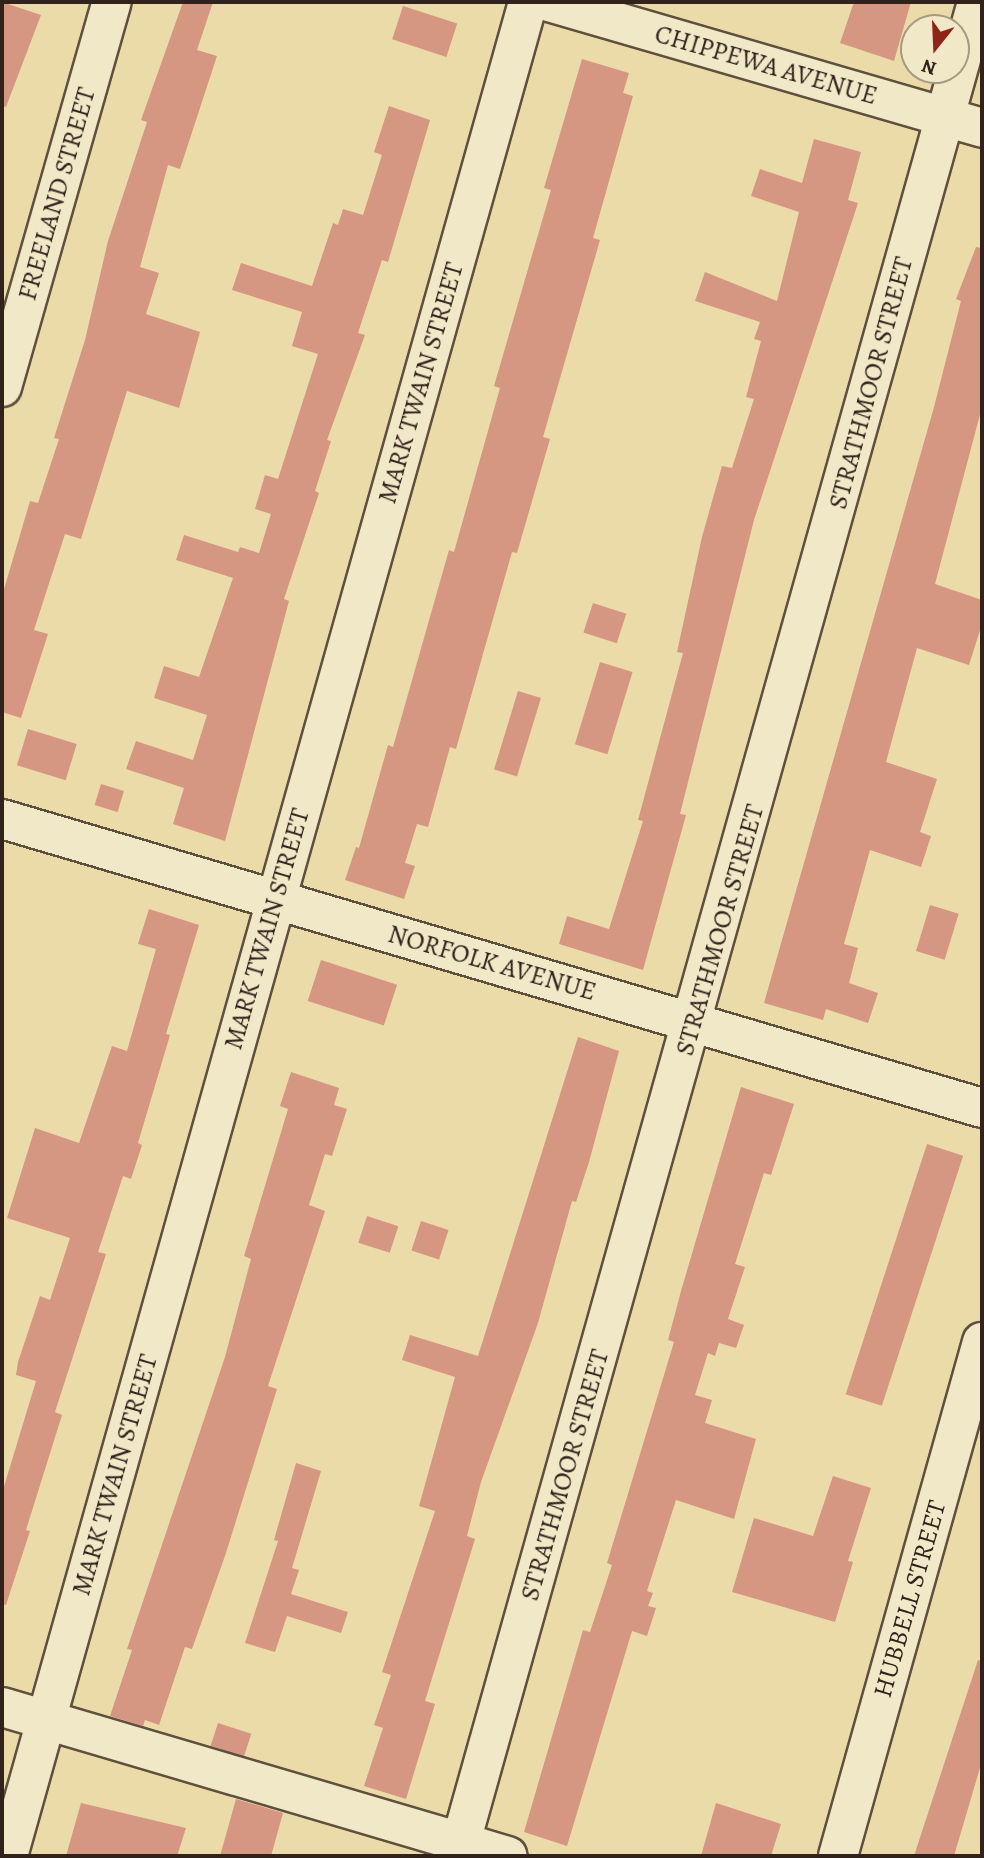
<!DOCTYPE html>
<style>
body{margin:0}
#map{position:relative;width:984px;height:1858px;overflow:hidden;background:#eadba9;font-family:Alegreya,serif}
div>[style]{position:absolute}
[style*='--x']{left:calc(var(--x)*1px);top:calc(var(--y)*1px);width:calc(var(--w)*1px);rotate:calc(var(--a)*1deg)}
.building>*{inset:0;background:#d59782;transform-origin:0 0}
.roads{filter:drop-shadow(2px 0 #5f503e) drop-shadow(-2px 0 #5f503e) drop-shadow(0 2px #5f503e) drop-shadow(0 -2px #5f503e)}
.minor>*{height:38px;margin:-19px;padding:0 19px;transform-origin:19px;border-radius:19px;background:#f1e8c7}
span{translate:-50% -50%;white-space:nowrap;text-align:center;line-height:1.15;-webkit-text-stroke:5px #f1e8c7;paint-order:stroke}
.street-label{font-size:26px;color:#31221b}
.frame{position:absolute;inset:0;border:4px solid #31221b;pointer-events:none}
.north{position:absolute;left:900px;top:14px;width:70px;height:70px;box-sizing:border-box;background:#f1e8c7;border:2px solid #a49982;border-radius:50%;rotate:198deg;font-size:19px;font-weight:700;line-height:28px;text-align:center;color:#31221b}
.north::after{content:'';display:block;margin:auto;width:24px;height:32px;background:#8f2418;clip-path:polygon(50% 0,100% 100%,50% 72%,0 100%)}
</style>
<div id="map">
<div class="building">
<i style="clip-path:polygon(2px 2px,41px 15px,6px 107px,2px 106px)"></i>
<i style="clip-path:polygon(183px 2px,213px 2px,197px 50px,217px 56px,180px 169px,168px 165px,140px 267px,159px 273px,146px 314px,200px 332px,179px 408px,127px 391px,81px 539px,65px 534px,34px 630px,48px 634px,21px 718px,2px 712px,2px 596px,30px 501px,38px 503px,59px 439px,54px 438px,85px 340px,108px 241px,147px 122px,141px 120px)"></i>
<i style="clip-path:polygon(854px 2px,911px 2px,894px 61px,840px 43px)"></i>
<i style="left:403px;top:6px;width:57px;height:35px;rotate:18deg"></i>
<i style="clip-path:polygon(582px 59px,629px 73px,623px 93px,633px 96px,593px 238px,600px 240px,543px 437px,550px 439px,517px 553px,512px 552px,456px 749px,450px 747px,428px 827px,417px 824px,405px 863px,415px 866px,404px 899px,345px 880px,356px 847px,359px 848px,388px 745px,393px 747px,449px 550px,454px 552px,500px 388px,494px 386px,551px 190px,544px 188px)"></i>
<i style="clip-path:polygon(389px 106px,430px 120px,388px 262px,382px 260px,358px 333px,365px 335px,327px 440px,331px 441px,315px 491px,319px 493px,284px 599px,289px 601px,225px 841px,173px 824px,184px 788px,126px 769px,136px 741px,193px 760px,207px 715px,154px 698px,164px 666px,199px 677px,233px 578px,176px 560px,184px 535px,238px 552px,240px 547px,259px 553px,271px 514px,255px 509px,265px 475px,278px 479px,318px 354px,292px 346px,302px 312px,232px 290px,241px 263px,312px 286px,333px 223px,338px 225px,343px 209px,363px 215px,382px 155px,374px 152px)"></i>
<i style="clip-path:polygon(814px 139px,861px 152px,848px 200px,858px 203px,754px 520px,680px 814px,686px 815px,643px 970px,559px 944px,567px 916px,609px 929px,643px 821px,638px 820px,683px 653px,677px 652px,702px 537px,722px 466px,732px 468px,754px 399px,746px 397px,761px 341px,754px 339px,760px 322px,695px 301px,705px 272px,777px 301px,799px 212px,751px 196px,760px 169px,802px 183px)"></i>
<i style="clip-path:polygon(976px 247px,982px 248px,982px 407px,935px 584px,982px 600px,982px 624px,969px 665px,917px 648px,886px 762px,937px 779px,920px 832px,931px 836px,921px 867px,870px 850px,844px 944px,858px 948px,849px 983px,878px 993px,868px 1023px,826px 1009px,823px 1020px,764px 1003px,934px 407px,961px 301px,956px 299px)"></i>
<i style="left:593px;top:603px;width:35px;height:31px;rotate:18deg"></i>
<i style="left:600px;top:662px;width:34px;height:86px;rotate:17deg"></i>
<i style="left:518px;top:691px;width:24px;height:82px;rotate:17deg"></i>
<i style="left:28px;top:729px;width:51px;height:38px;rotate:17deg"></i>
<i style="left:101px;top:784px;width:24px;height:22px;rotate:17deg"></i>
<i style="left:930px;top:905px;width:30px;height:48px;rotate:17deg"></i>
<i style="clip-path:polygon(149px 909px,199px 925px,166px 1034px,170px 1035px,138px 1143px,142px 1145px,131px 1179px,123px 1176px,98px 1252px,106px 1254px,55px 1412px,62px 1415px,26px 1530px,30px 1531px,6px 1605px,2px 1604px,2px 1493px,36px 1381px,16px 1375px,18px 1362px,40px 1296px,50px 1300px,70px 1238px,7px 1218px,35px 1128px,79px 1143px,112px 1046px,127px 1051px,156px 949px,138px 944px)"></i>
<i style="left:321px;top:960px;width:80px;height:43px;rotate:18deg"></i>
<i style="clip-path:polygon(578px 1037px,619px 1051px,589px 1162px,576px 1202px,572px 1201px,538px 1323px,481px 1482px,467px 1536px,475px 1539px,425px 1701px,435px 1704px,406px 1799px,364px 1786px,383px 1728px,374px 1725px,391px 1675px,382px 1672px,435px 1511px,419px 1506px,455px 1377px,402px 1360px,410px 1335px,478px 1356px)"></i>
<i style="clip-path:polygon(291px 1072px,339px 1088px,334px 1105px,347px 1109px,332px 1156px,325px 1154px,309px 1205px,325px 1211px,268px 1386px,277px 1389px,226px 1553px,192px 1649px,185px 1647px,159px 1725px,145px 1720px,143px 1726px,110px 1716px,132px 1650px,127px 1649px,225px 1357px,251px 1259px,244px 1256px,288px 1109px,280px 1106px)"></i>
<i style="clip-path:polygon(741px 1087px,794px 1104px,771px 1175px,764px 1173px,735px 1264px,745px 1267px,728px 1319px,744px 1325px,736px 1348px,719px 1343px,715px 1356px,708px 1353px,695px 1395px,712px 1400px,705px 1423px,756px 1439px,734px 1519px,676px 1500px,647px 1591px,653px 1593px,648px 1606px,656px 1608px,647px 1636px,632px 1631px,567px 1846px,524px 1832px,583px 1630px,590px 1632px,612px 1565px,607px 1563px,674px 1342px,668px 1340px,681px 1291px)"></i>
<i style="left:927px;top:1144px;width:38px;height:263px;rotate:18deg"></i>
<i style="left:367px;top:1216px;width:33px;height:28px;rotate:18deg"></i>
<i style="left:421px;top:1221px;width:29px;height:31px;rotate:18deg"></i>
<i style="clip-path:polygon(296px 1463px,321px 1471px,292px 1568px,299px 1570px,291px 1594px,348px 1612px,341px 1633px,287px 1616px,275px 1652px,245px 1643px,278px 1541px,274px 1540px)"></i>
<i style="clip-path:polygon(833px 1476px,871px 1488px,848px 1561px,853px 1562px,835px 1622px,732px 1592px,754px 1518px,813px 1536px)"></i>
<i style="clip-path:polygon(978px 1660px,982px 1661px,982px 1761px,954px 1856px,914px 1856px)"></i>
<i style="left:218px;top:1723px;width:35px;height:24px;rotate:18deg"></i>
<i style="clip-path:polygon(236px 1799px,283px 1813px,271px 1856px,220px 1856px)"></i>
<i style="clip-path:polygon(81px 1803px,186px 1828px,177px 1856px,66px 1856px)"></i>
<i style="clip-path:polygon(716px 1803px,781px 1824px,771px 1856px,701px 1856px)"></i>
</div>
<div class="roads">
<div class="minor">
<i style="--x:549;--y:2;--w:451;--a:16.2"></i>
<i style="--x:2;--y:387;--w:400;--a:-74.1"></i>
<i style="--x:2;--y:819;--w:1022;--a:16.43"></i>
<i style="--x:2;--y:1707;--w:527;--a:16.41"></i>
<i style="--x:8;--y:1856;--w:1926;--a:-74.33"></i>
<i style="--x:457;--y:1856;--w:1926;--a:-74.33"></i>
<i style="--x:838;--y:1856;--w:534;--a:-74.35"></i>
</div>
</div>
<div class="street-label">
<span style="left:766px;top:65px;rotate:16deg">CHIPPEWA AVENUE</span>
<span style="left:57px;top:194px;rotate:-74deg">FREELAND STREET</span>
<span style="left:421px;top:383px;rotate:-74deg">MARK TWAIN STREET</span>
<span style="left:871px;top:383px;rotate:-75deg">STRATHMOOR STREET</span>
<span style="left:267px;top:929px;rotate:-74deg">MARK TWAIN STREET</span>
<span style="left:720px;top:930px;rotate:-74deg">STRATHMOOR STREET</span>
<span style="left:492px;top:963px;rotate:16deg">NORFOLK AVENUE</span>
<span style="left:115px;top:1475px;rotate:-74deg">MARK TWAIN STREET</span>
<span style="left:565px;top:1475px;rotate:-74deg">STRATHMOOR STREET</span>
<span style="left:910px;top:1599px;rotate:-74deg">HUBBELL STREET</span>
</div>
<div class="frame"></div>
<div class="north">N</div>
</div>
